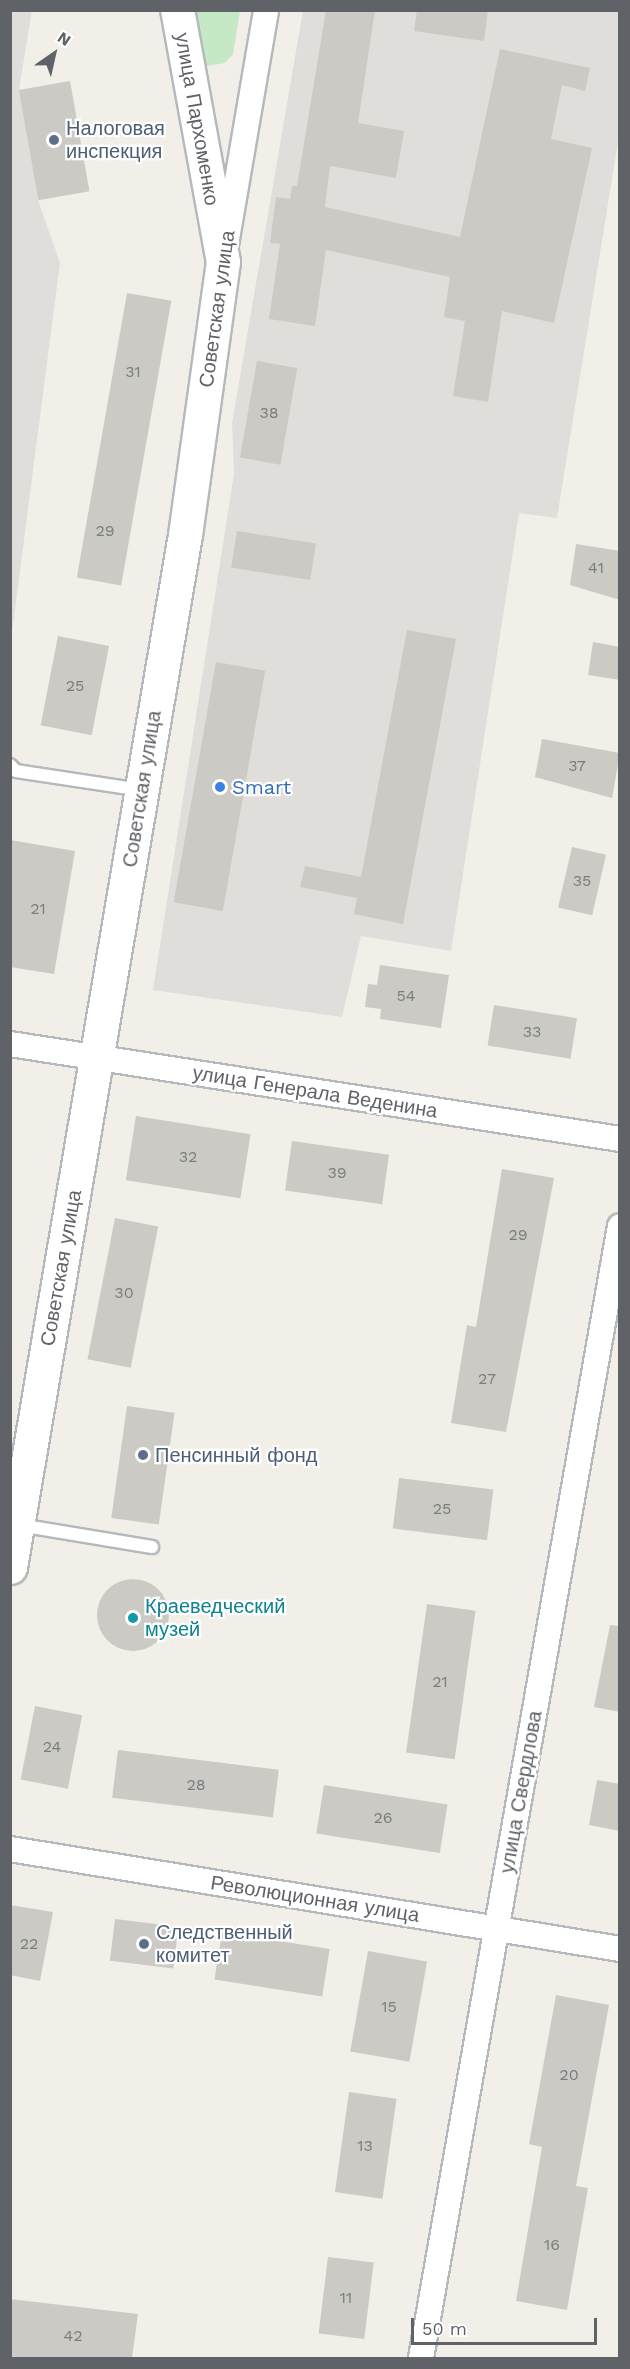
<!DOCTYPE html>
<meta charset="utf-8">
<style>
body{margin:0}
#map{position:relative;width:630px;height:2369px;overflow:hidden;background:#f1efe8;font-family:"Work Sans",sans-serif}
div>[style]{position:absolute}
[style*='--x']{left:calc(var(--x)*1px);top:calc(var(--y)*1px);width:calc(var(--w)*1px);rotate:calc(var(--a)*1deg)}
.industrial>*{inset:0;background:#e0deda}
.green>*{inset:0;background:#c5e8c5}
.building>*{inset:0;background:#cccac5;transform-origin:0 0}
.round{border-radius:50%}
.roads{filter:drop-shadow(2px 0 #b5b8bc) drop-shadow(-2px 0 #b5b8bc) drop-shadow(0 2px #b5b8bc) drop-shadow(0 -2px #b5b8bc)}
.lane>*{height:12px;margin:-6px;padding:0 6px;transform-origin:6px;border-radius:6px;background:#fff}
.street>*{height:24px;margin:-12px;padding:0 12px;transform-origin:12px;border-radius:12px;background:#fff}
.secondary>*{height:33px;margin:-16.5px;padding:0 16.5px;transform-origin:16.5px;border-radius:16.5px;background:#fff}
.dots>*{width:16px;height:16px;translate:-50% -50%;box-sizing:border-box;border:3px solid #fff;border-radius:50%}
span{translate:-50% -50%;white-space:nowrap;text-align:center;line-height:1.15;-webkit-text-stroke:4.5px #fff;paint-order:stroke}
.number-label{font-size:16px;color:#7a7d7f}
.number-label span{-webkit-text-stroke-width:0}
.street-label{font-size:20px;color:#5f6368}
.service-label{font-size:20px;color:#4e5e75}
.left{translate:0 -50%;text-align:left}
.shop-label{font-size:20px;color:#366cbe}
.culture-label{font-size:20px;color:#0d838f}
.frame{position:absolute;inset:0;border:12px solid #5f6368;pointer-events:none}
.north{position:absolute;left:24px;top:24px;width:60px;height:60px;-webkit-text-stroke:4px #fff;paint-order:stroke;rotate:34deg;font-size:16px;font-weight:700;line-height:24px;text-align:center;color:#5f6368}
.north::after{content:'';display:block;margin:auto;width:21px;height:27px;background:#5f6368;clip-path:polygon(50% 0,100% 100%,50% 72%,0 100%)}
.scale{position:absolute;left:411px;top:2318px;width:186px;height:27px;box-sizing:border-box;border:3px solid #5f6368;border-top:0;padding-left:8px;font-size:18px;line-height:21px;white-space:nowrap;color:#5f6368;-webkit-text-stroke:4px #fff;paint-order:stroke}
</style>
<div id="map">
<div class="industrial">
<i style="clip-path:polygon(32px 10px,19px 90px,38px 200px,60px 263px,11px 640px,10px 11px)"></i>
<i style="clip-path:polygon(303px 11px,619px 11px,619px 136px,557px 518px,519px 513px,451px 951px,361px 936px,342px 1017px,153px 990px,234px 474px,232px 423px)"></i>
</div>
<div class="green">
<i style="clip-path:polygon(184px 11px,240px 11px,233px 54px,225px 63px,202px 67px)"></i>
</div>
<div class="building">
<i style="clip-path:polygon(326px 10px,375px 10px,358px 123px,404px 131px,396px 178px,330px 166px,325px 207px,460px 237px,500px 49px,590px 68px,585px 91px,562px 85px,551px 139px,592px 148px,554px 323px,502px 311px,488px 402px,453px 396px,465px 321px,444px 317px,450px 277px,326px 250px,315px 326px,269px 319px,280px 244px,270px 243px,276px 197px,290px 199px,292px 186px,297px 186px)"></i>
<i style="clip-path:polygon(417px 10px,488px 10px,484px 41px,414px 31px)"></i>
<i style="left:70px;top:81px;width:112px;height:52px;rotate:80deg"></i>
<i style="left:127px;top:293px;width:45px;height:289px;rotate:10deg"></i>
<i style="left:257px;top:361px;width:41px;height:98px;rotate:10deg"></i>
<i style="left:237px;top:531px;width:80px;height:37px;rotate:9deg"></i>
<i style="clip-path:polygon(576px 544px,620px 551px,620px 600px,570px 585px)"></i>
<i style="clip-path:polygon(407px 630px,456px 639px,403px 924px,354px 914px,357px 898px,300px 887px,305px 866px,361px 877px)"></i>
<i style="left:58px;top:636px;width:52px;height:91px;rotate:11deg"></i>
<i style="clip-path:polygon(593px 642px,620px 647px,620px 680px,588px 675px)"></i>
<i style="left:216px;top:662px;width:50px;height:244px;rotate:10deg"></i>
<i style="clip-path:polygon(542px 739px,620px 753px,612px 798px,535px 777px)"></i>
<i style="clip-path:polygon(10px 840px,75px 851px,54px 974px,10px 967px)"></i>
<i style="left:572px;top:847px;width:35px;height:62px;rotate:13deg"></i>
<i style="clip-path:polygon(380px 965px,449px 975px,441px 1028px,380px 1019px,381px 1009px,365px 1007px,368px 984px,377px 985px)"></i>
<i style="left:494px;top:1005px;width:84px;height:41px;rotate:9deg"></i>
<i style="left:136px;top:1116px;width:116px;height:65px;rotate:9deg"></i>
<i style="left:292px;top:1141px;width:98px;height:50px;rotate:8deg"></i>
<i style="clip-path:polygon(502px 1169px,554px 1178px,506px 1432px,451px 1423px,467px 1325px,476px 1327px)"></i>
<i style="left:115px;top:1218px;width:44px;height:144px;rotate:11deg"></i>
<i style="left:127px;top:1406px;width:48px;height:113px;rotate:8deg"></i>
<i style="left:399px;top:1478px;width:95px;height:51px;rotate:7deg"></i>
<i class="round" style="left:97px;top:1579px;width:72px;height:72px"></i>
<i style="left:427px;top:1604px;width:49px;height:150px;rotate:8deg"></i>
<i style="clip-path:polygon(610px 1625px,620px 1626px,620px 1712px,594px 1707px)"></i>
<i style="left:35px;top:1706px;width:48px;height:75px;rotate:11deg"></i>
<i style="left:118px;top:1750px;width:162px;height:48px;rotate:7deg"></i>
<i style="clip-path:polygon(597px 1780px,620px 1784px,620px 1831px,589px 1825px)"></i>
<i style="left:324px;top:1785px;width:125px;height:49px;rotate:9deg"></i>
<i style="clip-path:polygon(10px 1905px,53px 1912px,40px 1981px,10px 1975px)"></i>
<i style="left:115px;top:1919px;width:64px;height:42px;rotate:7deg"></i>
<i style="left:222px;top:1932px;width:109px;height:48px;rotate:9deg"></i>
<i style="left:368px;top:1951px;width:60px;height:102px;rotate:10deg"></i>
<i style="clip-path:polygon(556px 1995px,609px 2005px,576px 2186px,588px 2188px,567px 2310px,516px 2301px,542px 2147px,529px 2144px)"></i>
<i style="left:349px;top:2092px;width:48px;height:101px;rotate:8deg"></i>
<i style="left:328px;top:2257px;width:46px;height:77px;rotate:7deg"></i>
<i style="clip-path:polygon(10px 2299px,138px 2314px,132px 2358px,10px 2358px)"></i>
</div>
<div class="roads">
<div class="lane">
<i style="--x:10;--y:765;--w:8;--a:45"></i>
<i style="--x:16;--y:771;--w:126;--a:8.6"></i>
<i style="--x:19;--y:1525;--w:135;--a:9.4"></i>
</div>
<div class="street">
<i style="--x:226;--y:245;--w:238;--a:-80.3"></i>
<i style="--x:10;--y:1044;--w:617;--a:8.85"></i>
<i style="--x:10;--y:1849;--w:618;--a:9.31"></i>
<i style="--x:421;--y:2358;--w:1149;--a:-80.03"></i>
</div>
<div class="secondary">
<i style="--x:10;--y:1567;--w:1047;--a:-80.38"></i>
<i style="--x:185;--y:535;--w:276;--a:-82.1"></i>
<i style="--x:223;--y:262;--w:256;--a:-100.3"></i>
</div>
</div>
<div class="dots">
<i style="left:54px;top:140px;background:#5c6f8a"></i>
<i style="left:220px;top:787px;background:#3f7fe0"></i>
<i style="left:143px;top:1455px;background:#5c6f8a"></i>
<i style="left:133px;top:1618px;background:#0f9aa8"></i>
<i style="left:144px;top:1944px;background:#5c6f8a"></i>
</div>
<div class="number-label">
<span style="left:133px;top:372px">31</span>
<span style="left:269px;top:413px">38</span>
<span style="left:105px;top:531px">29</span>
<span style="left:596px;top:568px">41</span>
<span style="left:75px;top:686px">25</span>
<span style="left:577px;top:766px">37</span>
<span style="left:582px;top:881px">35</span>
<span style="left:38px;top:909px">21</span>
<span style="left:406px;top:996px">54</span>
<span style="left:532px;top:1032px">33</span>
<span style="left:188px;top:1157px">32</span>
<span style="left:337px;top:1173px">39</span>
<span style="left:518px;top:1235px">29</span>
<span style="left:124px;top:1293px">30</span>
<span style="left:487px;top:1379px">27</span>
<span style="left:442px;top:1509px">25</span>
<span style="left:440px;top:1682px">21</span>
<span style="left:52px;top:1747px">24</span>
<span style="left:196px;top:1785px">28</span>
<span style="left:383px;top:1818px">26</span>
<span style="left:29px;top:1944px">22</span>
<span style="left:389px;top:2007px">15</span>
<span style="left:569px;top:2075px">20</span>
<span style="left:365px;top:2146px">13</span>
<span style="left:552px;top:2245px">16</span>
<span style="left:346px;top:2298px">11</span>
<span style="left:73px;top:2336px">42</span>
</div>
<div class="street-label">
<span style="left:197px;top:119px;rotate:80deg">улица Пархоменко</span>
<span style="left:217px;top:309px;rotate:-82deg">Советская улица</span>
<span style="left:142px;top:789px;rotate:-81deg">Советская улица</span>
<span style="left:315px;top:1092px;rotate:9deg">улица Генерала Веденина</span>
<span style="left:61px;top:1268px;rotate:-80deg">Советская улица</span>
<span style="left:521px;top:1792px;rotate:-80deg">улица Свердлова</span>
<span style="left:315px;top:1899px;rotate:9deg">Революционная улица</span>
</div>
<div class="service-label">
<span class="left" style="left:66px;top:140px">Налоговая<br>инспекция</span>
<span class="left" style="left:155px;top:1455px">Пенсинный фонд</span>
<span class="left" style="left:156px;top:1944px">Следственный<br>комитет</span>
</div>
<div class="shop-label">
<span class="left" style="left:232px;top:787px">Smart</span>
</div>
<div class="culture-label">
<span class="left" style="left:145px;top:1618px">Краеведческий<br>музей</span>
</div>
<div class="frame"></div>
<div class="north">N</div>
<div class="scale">50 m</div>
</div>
